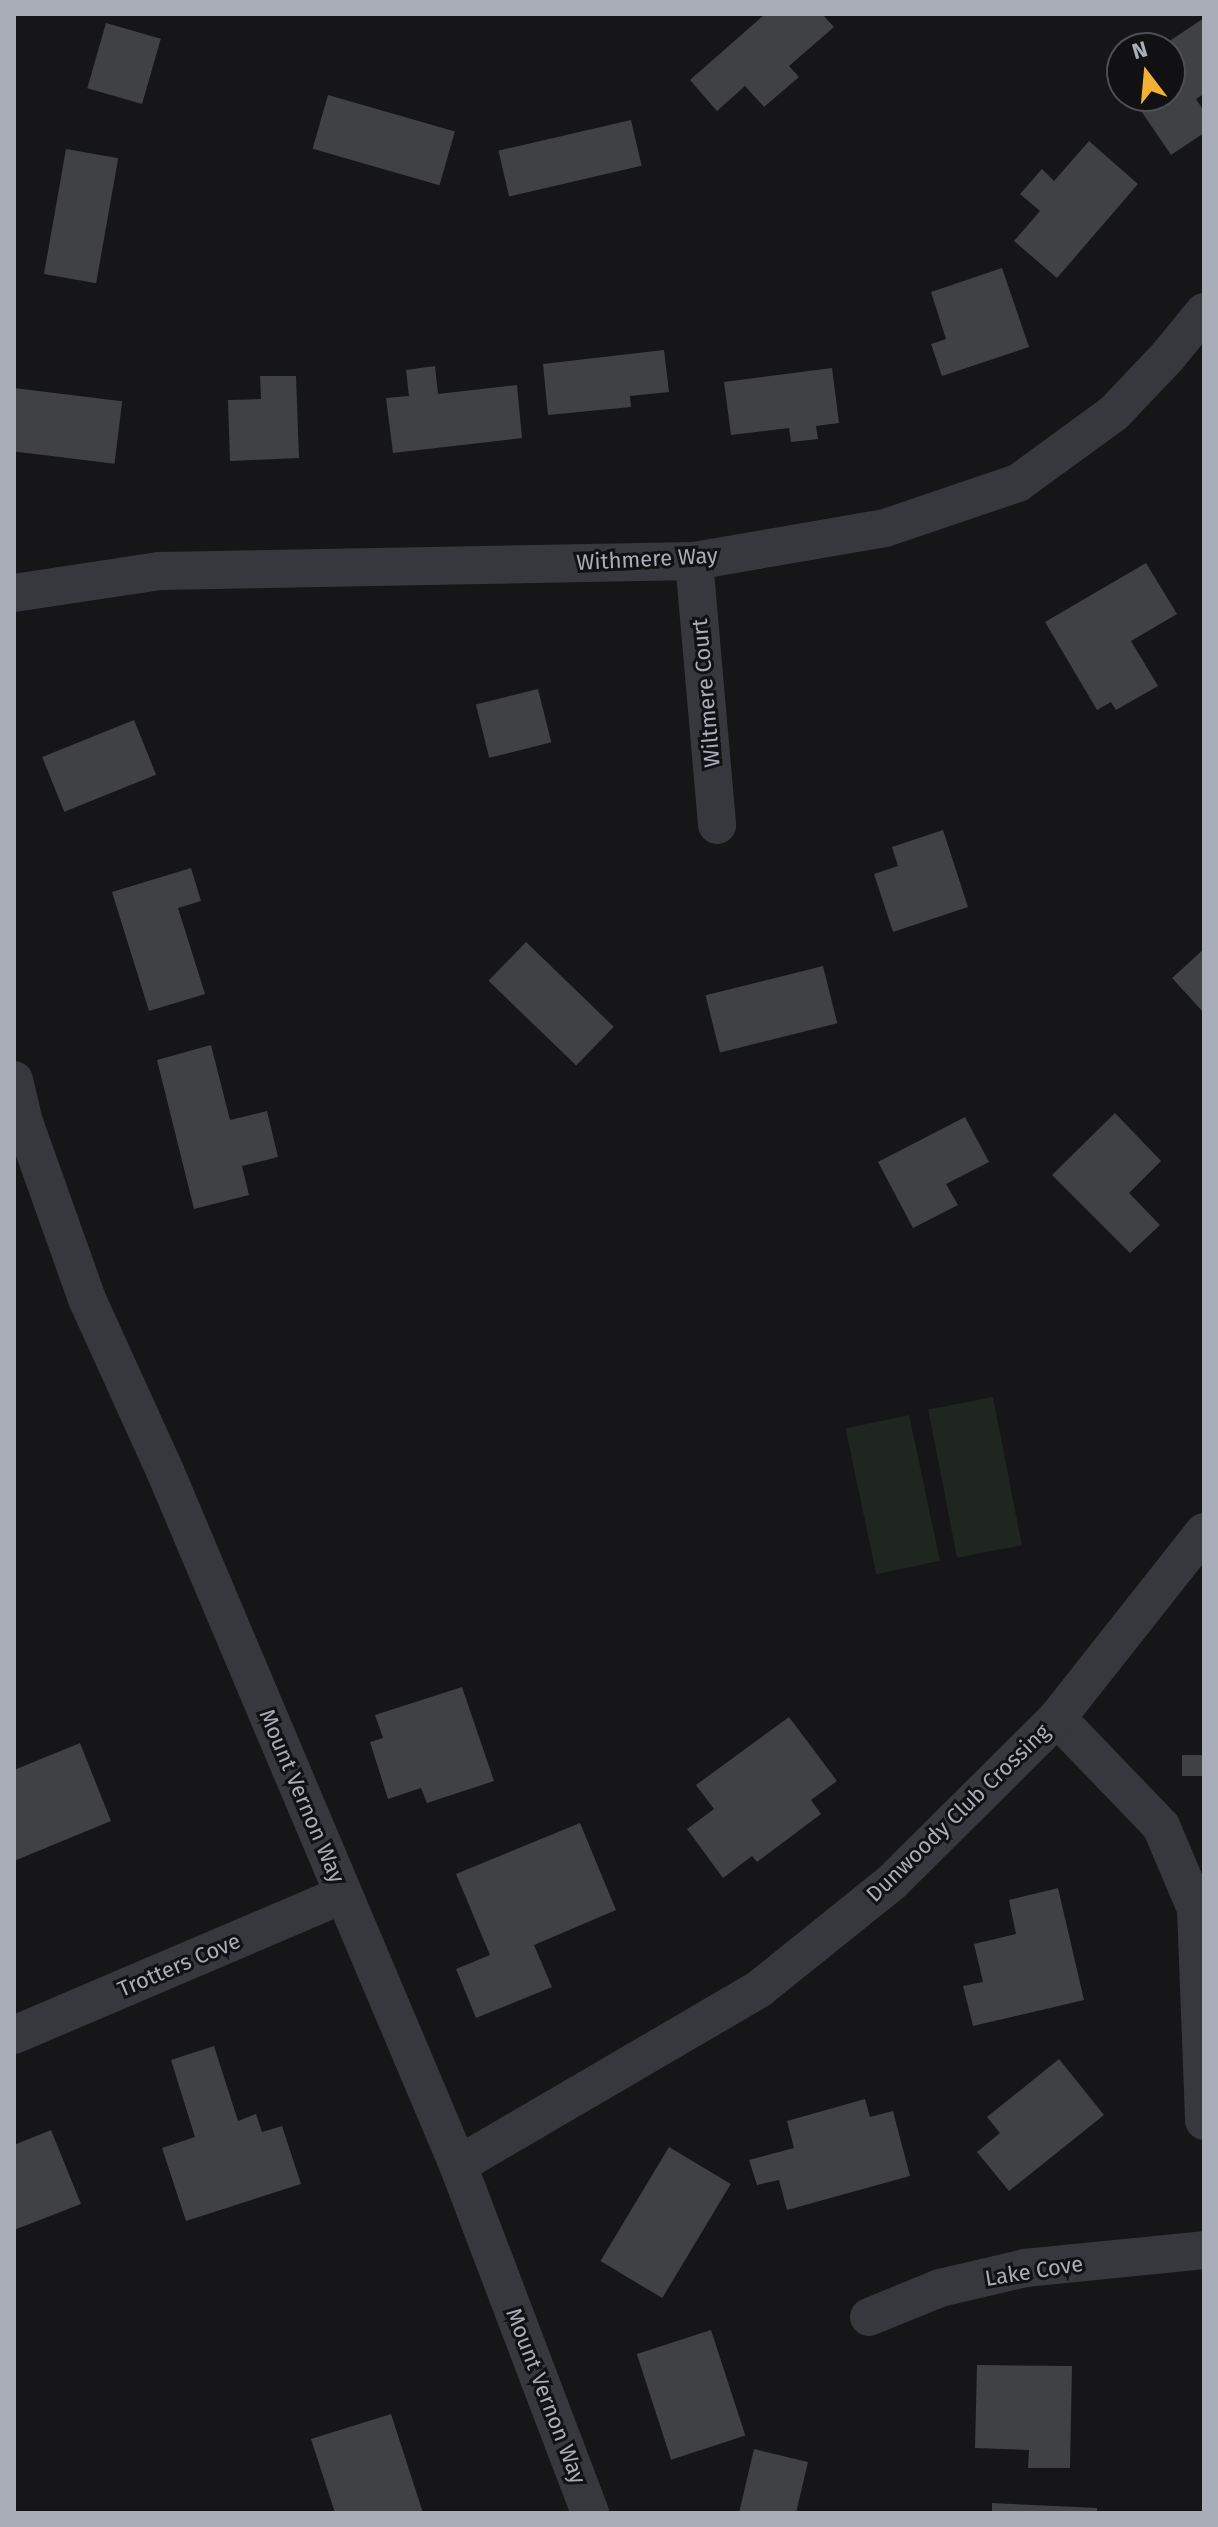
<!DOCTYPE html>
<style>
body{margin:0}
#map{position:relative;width:1218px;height:2527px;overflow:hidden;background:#161618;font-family:"Fira Sans",sans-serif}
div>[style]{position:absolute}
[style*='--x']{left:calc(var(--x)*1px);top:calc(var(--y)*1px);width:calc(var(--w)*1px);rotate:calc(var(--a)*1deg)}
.green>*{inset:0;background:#1e261f;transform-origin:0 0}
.building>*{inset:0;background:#404145;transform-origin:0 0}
.street>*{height:38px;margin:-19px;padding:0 19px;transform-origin:19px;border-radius:19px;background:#37383d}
span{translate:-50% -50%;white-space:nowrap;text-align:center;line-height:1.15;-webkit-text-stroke:6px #111113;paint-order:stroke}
.street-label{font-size:22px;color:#a8adb8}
.frame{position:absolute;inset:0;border:16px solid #a8adb8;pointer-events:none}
.north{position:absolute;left:1106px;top:32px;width:80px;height:80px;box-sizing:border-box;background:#111113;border:2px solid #4d4f55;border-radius:50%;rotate:344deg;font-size:22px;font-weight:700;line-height:32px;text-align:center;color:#a8adb8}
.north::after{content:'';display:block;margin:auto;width:28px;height:36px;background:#f2b134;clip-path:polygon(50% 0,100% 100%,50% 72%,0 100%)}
</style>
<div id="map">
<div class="green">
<i style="left:993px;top:1397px;width:151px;height:66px;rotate:79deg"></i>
<i style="left:909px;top:1415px;width:149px;height:65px;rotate:78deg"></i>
</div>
<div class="building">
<i style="clip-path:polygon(765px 14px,822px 14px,834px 27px,789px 66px,799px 77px,764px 107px,745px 86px,717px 111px,690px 80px)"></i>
<i style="clip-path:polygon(1204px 18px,1204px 94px,1196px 99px,1204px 111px,1204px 133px,1171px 155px,1131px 96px,1170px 96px,1170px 48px,1159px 48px)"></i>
<i style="left:106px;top:23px;width:57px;height:68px;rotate:16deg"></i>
<i style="left:328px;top:95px;width:132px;height:56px;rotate:16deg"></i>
<i style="left:631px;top:120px;width:47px;height:136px;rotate:77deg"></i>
<i style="clip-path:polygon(1089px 141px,1138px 184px,1057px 278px,1014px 241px,1040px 211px,1020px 194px,1042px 169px,1054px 181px)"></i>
<i style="left:66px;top:149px;width:53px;height:127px;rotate:10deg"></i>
<i style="clip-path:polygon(1002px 268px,1029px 347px,942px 376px,931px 344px,946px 339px,931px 292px)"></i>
<i style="clip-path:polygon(664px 350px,669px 392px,630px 396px,631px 407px,548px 415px,543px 364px)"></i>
<i style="clip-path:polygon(435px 366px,438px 394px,517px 385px,522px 438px,393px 453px,386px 398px,409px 396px,406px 370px)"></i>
<i style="clip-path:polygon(832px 368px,839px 423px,816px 426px,818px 439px,791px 442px,789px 428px,731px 435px,724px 382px)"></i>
<i style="clip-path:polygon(260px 376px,296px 376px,299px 458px,230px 461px,228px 400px,261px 399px)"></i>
<i style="left:14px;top:388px;width:109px;height:63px;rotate:7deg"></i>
<i style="clip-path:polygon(1146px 563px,1177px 614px,1131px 641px,1158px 686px,1116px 710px,1111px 702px,1097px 710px,1045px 622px)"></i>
<i style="left:538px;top:689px;width:55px;height:64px;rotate:76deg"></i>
<i style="left:134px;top:720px;width:59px;height:99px;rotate:68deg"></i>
<i style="clip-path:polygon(943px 830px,968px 907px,893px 932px,874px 874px,898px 866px,892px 847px)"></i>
<i style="clip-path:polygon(191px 868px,201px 901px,178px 908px,205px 994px,149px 1011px,112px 892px)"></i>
<i style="left:526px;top:942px;width:122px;height:54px;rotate:44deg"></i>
<i style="clip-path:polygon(1204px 949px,1204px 1013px,1172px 978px)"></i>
<i style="left:823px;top:966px;width:59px;height:121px;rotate:76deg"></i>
<i style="clip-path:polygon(211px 1045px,230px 1120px,267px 1111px,278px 1157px,242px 1166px,249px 1195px,194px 1209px,157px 1060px)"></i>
<i style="clip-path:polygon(1115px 1113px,1161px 1161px,1129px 1193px,1160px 1225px,1130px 1253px,1052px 1175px)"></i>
<i style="clip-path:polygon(965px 1117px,989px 1162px,946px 1184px,958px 1205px,913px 1228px,878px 1162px)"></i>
<i style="clip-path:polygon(462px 1687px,494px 1781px,427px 1803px,421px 1788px,388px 1799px,370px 1742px,383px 1738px,375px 1715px)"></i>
<i style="clip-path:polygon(789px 1717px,837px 1781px,811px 1800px,821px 1814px,757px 1862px,752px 1856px,723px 1878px,687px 1829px,714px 1809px,696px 1785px)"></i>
<i style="clip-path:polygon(80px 1743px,111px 1821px,14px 1861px,14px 1770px)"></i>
<i style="left:1204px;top:1755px;width:21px;height:22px;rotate:90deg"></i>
<i style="clip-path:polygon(580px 1823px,616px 1910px,534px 1945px,552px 1987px,476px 2018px,456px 1969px,490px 1955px,456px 1874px)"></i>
<i style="clip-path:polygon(1058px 1888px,1084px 2000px,973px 2026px,963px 1986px,983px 1982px,974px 1944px,1016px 1934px,1009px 1900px)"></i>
<i style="clip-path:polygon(214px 2046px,238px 2121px,256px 2114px,262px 2132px,282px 2126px,301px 2184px,186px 2221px,162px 2148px,195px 2137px,171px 2060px)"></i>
<i style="clip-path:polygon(1059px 2059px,1104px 2115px,1009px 2191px,977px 2152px,1000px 2133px,987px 2117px)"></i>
<i style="clip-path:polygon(865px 2099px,870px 2117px,893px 2111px,910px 2176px,787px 2210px,779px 2180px,757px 2185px,749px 2160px,794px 2148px,787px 2121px)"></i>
<i style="clip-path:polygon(51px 2130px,81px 2204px,14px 2230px,14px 2145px)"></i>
<i style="left:669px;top:2147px;width:72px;height:133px;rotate:31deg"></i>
<i style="left:711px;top:2330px;width:111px;height:78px;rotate:72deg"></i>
<i style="clip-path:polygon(977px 2365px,1072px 2366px,1070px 2468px,1028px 2468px,1029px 2450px,975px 2448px)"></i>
<i style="clip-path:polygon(391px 2414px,423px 2513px,335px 2513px,311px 2439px)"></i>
<i style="clip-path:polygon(754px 2449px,808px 2462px,796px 2513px,739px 2513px)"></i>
<i style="clip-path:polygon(992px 2503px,1097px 2508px,1097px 2513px,992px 2513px)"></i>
</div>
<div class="street">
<i style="--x:694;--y:561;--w:265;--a:85"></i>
<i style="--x:14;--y:593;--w:148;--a:-8.6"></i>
<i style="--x:160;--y:571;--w:534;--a:-1.07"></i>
<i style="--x:694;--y:561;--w:194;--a:-9.8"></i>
<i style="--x:885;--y:528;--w:140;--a:-18.7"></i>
<i style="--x:1018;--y:483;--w:119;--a:-36.1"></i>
<i style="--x:1114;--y:413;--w:79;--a:-46.5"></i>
<i style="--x:1168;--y:356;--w:57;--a:-50.7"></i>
<i style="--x:14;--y:1080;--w:43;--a:76.6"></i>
<i style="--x:24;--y:1122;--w:188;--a:70.4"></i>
<i style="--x:87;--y:1299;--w:189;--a:65.6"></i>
<i style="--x:165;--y:1471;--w:753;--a:67.11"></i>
<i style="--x:458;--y:2165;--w:372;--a:69.2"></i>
<i style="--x:1057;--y:1718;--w:150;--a:46.1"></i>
<i style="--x:1161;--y:1826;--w:90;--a:67.1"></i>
<i style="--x:1196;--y:1909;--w:212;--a:87.8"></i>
<i style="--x:14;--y:2035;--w:358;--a:-23.1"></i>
<i style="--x:458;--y:2165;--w:349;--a:-30.3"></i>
<i style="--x:759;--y:1989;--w:171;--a:-38.8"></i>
<i style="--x:892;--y:1882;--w:233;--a:-44.8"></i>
<i style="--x:1057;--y:1718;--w:237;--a:-51.7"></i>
<i style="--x:869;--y:2317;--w:77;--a:-22.2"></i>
<i style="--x:940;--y:2288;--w:87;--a:-13.2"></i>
<i style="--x:1025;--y:2268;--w:180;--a:-5.7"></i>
</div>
<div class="street-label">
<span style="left:647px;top:559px;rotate:-3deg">Withmere Way</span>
<span style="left:706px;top:693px;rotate:-95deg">Wiltmere Court</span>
<span style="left:302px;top:1796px;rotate:67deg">Mount Vernon Way</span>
<span style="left:958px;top:1813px;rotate:-44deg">Dunwoody Club Crossing</span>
<span style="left:179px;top:1965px;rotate:-23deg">Trotters Cove</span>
<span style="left:1034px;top:2271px;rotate:-9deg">Lake Cove</span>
<span style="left:546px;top:2396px;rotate:69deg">Mount Vernon Way</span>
</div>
<div class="frame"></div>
<div class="north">N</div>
</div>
